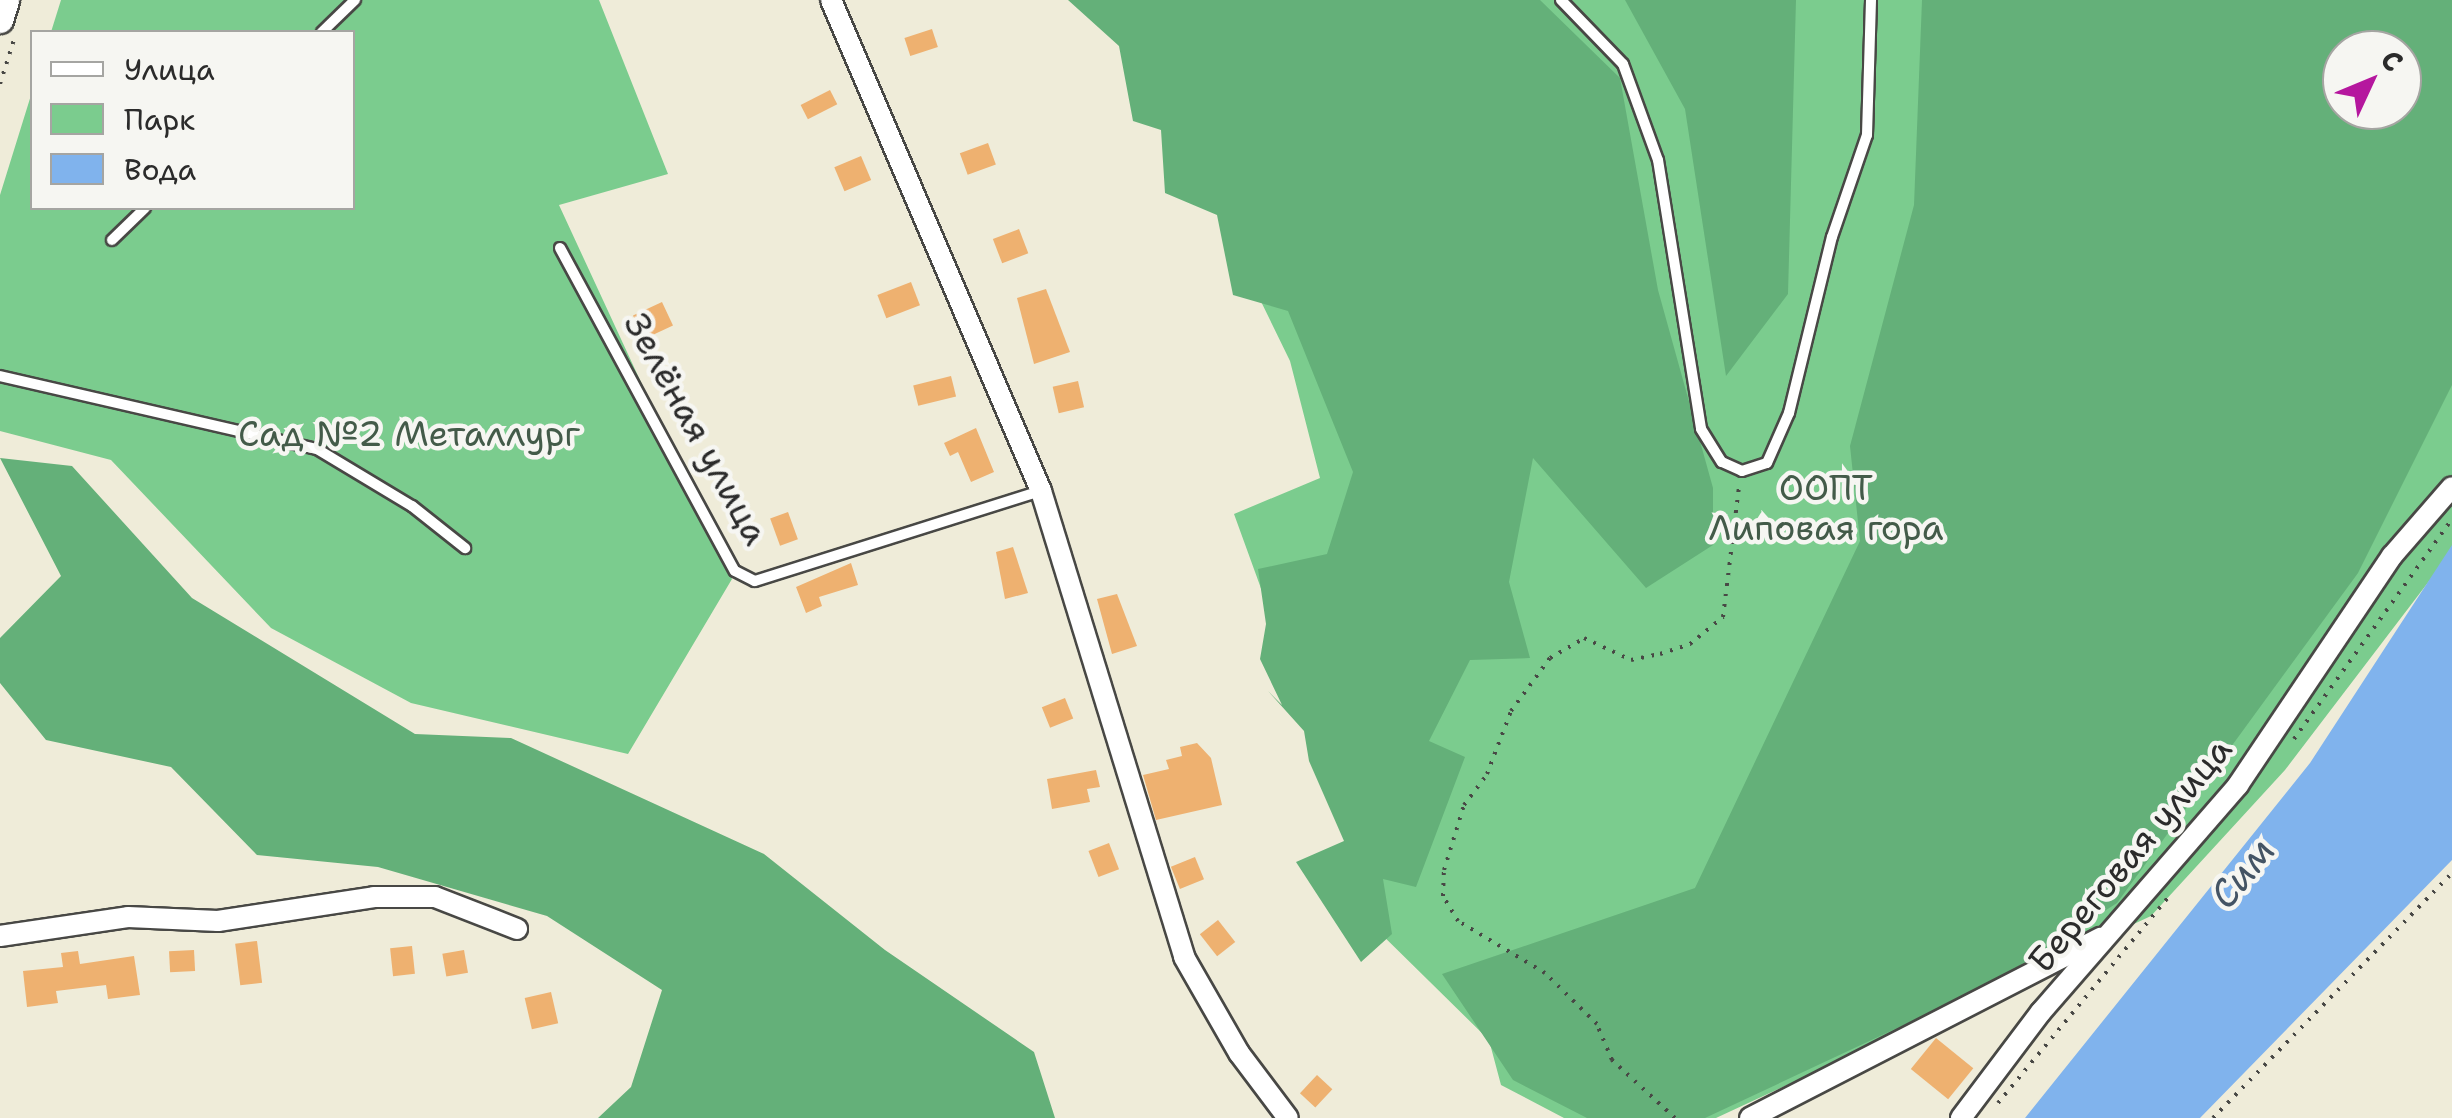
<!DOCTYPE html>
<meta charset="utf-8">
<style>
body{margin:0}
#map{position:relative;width:2452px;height:1118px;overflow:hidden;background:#efecd9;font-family:"Shantell Sans",sans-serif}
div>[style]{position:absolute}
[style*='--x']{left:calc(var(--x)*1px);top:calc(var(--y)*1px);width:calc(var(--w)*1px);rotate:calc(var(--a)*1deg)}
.green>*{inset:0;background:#7bcc8e}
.forest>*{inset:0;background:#64b079}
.water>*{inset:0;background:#80b3ed}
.building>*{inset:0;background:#eeb170;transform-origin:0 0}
.path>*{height:4px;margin-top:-2px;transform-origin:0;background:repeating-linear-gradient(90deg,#484845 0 2.5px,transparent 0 10.5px)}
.roads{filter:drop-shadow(2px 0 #484845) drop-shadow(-2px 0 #484845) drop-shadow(0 2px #484845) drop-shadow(0 -2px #484845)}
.service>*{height:10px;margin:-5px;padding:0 5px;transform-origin:5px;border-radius:5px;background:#fff}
.minor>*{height:20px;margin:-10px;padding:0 10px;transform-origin:10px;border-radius:10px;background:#fff}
.tertiary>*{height:25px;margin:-12.5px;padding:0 12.5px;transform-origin:12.5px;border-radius:12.5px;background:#fff}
span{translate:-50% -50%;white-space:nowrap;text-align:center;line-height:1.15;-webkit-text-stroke:9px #f6f6f2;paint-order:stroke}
.street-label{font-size:35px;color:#2b2b2b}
.park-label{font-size:35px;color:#435b49}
.water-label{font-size:38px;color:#445465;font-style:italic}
.legend{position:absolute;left:30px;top:30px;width:325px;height:180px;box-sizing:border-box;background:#f6f6f2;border:2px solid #a5a5a2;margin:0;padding:12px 18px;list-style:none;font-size:30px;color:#2b2b2b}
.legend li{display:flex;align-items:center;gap:20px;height:50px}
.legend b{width:50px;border:2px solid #a5a5a2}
.north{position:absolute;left:2322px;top:30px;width:100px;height:100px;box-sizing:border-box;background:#f6f6f2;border:2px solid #a5a5a2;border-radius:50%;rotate:46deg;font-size:28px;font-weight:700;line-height:40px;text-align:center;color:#2b2b2b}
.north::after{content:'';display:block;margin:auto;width:35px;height:45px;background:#b5179e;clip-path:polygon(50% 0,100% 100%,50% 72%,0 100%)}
</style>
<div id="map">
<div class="green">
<i style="clip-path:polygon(61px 0,599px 0,668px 174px,559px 205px,732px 579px,628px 754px,411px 703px,271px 628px,111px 460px,0 431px,0 195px,32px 92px,32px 208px,352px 208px,352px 32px,51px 32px)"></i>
<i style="clip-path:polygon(evenodd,1114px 0,2452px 0,2452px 551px,2285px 770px,2151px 916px,1716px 1118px,1564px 1118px,1501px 1085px,1489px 1040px,1309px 863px,1353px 842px,1234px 514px,1320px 478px,1290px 361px,1114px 0,2342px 50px,2402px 50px,2402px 110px,2342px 110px,2342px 50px)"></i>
</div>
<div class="forest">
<i style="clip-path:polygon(1068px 0,1540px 0,1620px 78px,1658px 290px,1713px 488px,1713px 545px,1646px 588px,1533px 458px,1509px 582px,1530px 658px,1470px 660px,1429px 741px,1465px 757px,1416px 887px,1383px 879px,1392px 934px,1361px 962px,1296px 862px,1344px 841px,1309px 761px,1304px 731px,1268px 691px,1282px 705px,1260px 659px,1266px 624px,1258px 569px,1327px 554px,1353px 472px,1288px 311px,1233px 295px,1217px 215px,1165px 193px,1161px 130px,1133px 121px,1119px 46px)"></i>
<i style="clip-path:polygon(1625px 0,1796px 0,1788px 294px,1726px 376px,1685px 109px)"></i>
<i style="clip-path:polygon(evenodd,1922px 0,2452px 0,2452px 385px,2358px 573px,2117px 903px,1989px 985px,1705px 1118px,1587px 1118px,1513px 1080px,1442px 974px,1695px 888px,1860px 541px,1850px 446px,1914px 205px,1922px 0,2342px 50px,2402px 50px,2402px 110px,2342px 110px,2342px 50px)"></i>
<i style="clip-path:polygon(0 458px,72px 466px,192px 598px,415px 734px,511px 738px,764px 854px,885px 950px,1034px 1052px,1055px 1118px,598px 1118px,631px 1087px,662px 990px,547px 916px,378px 867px,257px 855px,171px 767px,46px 740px,0 683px,0 638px,61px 576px)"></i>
</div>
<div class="water">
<i style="clip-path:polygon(2452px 545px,2452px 860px,2200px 1118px,2025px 1118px,2310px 763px)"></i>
</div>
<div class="building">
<i style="left:932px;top:29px;width:19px;height:29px;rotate:72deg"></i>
<i style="left:830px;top:90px;width:16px;height:33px;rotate:63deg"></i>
<i style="left:988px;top:143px;width:23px;height:30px;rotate:70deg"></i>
<i style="left:861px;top:156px;width:26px;height:29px;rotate:67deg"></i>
<i style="left:1019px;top:229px;width:26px;height:28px;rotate:69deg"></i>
<i style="left:911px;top:282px;width:25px;height:36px;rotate:69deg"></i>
<i style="clip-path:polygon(1046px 289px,1070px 352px,1034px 364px,1017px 298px)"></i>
<i style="left:662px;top:302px;width:26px;height:32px;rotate:65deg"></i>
<i style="left:951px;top:376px;width:21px;height:39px;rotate:76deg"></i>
<i style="left:1078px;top:381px;width:27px;height:26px;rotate:77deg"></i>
<i style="clip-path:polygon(976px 428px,994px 472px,971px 482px,958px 452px,950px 456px,944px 443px)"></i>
<i style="left:788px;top:512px;width:29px;height:19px;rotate:70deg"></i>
<i style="clip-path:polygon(1013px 547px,1028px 593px,1005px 599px,996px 552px)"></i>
<i style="clip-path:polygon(851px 563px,858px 585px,819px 597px,822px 606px,806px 613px,796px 587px)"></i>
<i style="clip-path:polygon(1117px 594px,1137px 646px,1112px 654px,1097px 599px)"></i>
<i style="left:1065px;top:698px;width:22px;height:25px;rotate:68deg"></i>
<i style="clip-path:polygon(1197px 743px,1211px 758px,1222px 805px,1156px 820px,1143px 775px,1169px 769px,1166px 760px,1182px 756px,1180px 747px)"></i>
<i style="clip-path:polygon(1096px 770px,1100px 787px,1087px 789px,1090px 802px,1052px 809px,1047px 779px)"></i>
<i style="left:1109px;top:843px;width:28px;height:22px;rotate:69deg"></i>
<i style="left:1195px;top:857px;width:24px;height:26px;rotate:68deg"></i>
<i style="left:1218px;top:920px;width:28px;height:23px;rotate:52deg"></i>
<i style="left:257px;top:941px;width:42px;height:22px;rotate:83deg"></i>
<i style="left:412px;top:946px;width:28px;height:22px;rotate:84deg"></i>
<i style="left:194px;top:950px;width:21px;height:25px;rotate:87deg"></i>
<i style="left:464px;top:950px;width:23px;height:22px;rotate:80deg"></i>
<i style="clip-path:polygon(78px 951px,80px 964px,134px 956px,140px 995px,108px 999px,106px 985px,56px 991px,58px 1003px,27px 1007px,23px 971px,63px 967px,61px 953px)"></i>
<i style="left:551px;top:992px;width:32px;height:27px;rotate:77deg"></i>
<i style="left:1936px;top:1038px;width:48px;height:40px;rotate:39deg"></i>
<i style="left:1317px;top:1075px;width:21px;height:25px;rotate:43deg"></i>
</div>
<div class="path">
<i style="--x:0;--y:84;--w:50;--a:-72.6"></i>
<i style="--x:2294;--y:739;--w:271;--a:-54.3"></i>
<i style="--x:1998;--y:1103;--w:270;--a:-50.4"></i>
<i style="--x:1675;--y:1118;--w:86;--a:-137.4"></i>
<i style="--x:1612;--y:1060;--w:39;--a:-113"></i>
<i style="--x:1597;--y:1024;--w:73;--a:-135.6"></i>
<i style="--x:1545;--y:973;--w:101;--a:-149.1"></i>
<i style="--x:1458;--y:921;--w:29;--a:-121"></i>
<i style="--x:1443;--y:896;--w:26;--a:-88"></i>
<i style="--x:1444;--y:870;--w:68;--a:-72.9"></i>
<i style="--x:1464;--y:805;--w:39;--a:-53"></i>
<i style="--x:1487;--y:774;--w:67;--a:-69.1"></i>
<i style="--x:1511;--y:711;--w:66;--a:-53.7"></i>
<i style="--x:1550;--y:658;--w:39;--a:-30"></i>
<i style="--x:1584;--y:638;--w:52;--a:25.1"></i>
<i style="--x:1631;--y:660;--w:30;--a:-12"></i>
<i style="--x:1660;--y:654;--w:32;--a:-18"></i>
<i style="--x:1690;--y:644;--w:43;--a:-39.3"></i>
<i style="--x:1723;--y:617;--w:132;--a:-83"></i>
<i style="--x:2213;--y:1118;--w:342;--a:-45.7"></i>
</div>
<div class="roads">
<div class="service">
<i style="--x:1561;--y:0;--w:89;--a:45.9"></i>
<i style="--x:1623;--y:64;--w:102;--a:70"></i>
<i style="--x:1658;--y:160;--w:272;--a:80.9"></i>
<i style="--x:1701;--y:429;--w:39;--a:58"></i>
<i style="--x:1722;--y:462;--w:22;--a:24"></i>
<i style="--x:1742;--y:471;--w:26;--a:-18"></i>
<i style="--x:1767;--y:463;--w:55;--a:-66.3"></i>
<i style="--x:1789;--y:413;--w:181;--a:-76.3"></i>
<i style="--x:1832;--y:237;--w:108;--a:-71.1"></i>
<i style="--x:1867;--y:135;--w:135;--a:-88.3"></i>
<i style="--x:322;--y:32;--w:46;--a:-44.1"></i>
<i style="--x:112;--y:240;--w:46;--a:-44.1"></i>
<i style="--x:560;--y:248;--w:367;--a:61.6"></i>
<i style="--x:735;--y:571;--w:22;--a:27"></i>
<i style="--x:755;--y:581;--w:300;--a:-17.5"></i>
<i style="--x:0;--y:376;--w:325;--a:13"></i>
<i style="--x:317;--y:449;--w:111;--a:31"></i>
<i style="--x:412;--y:506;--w:68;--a:38.4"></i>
</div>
<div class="minor">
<i style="--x:831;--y:0;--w:534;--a:66.84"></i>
<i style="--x:1041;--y:491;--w:487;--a:72.9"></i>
<i style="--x:1184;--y:957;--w:111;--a:60.2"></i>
<i style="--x:1239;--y:1053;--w:81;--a:53"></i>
<i style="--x:0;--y:936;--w:129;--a:-8.4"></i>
<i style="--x:128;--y:917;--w:90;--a:2.5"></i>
<i style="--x:218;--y:921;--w:158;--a:-8.7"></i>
<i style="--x:374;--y:897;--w:61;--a:0"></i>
<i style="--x:435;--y:897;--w:88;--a:21.3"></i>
<i style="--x:1750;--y:1118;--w:394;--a:-27.2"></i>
<i style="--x:1961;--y:1118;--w:133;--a:-53"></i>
<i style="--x:2041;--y:1012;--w:301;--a:-49"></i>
<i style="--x:2238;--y:785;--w:276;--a:-56.1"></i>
<i style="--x:2392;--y:556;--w:91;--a:-49"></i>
</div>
<div class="tertiary">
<i style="--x:0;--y:20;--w:21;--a:-73"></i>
</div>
</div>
<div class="street-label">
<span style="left:696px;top:429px;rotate:61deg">Зелёная улица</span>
<span style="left:2130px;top:855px;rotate:-50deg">Береговая улица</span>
</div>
<div class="park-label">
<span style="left:409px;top:434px">Сад №2 Металлург</span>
<span style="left:1826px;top:508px">ООПТ<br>Липовая гора</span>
</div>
<div class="water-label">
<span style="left:2242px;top:873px;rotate:-51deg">Сим</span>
</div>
<ul class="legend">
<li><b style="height:12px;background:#fff"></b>Улица</li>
<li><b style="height:28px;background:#7bcc8e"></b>Парк</li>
<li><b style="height:28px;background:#80b3ed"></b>Вода</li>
</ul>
<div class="north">С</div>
</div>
